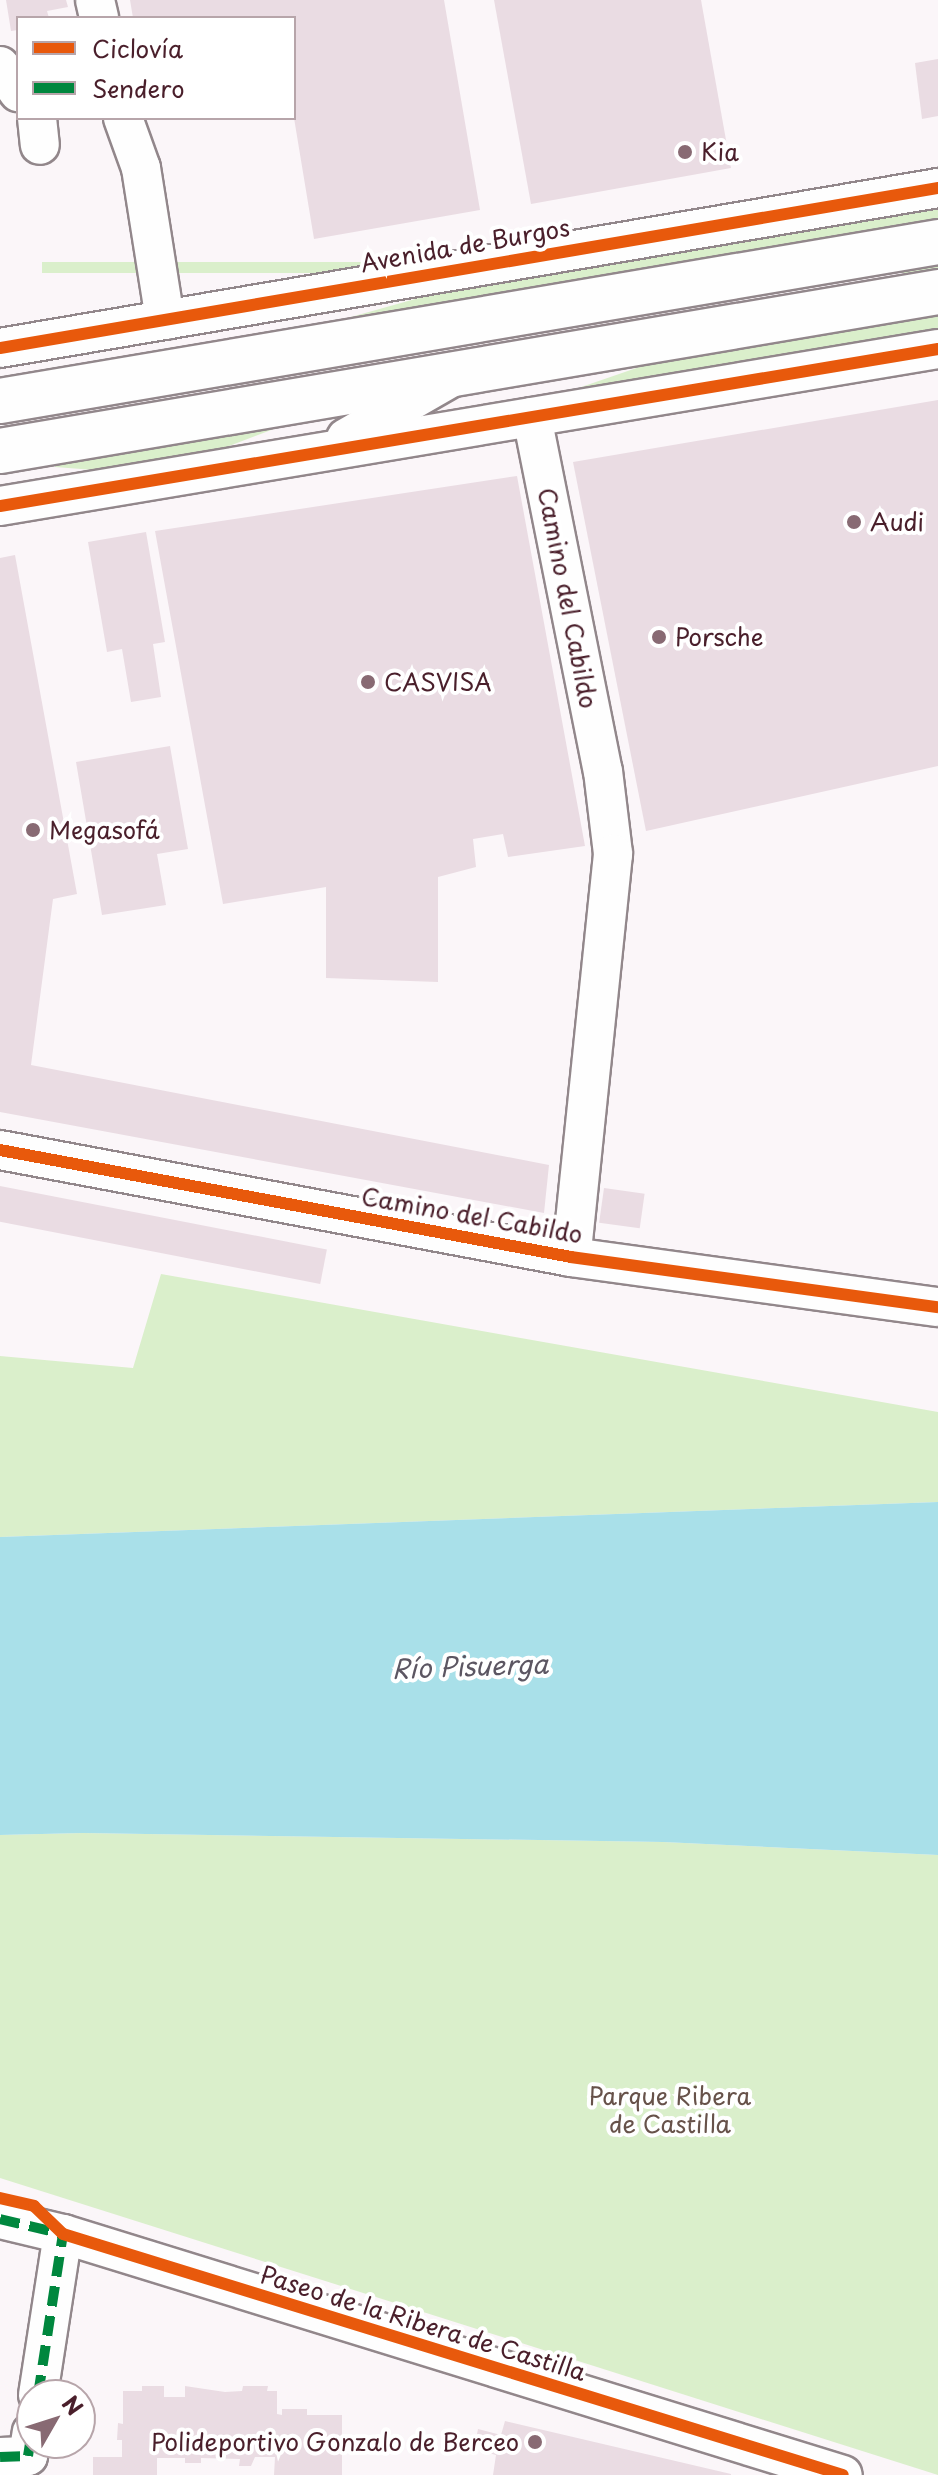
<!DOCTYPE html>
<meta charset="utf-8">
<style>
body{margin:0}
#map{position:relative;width:938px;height:2475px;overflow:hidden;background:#fbf6f9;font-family:"Playpen Sans",sans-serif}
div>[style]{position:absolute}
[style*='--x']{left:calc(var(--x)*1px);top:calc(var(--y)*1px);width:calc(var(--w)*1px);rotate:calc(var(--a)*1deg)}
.green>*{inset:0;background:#daefcb;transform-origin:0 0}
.water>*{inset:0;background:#a9e0e9}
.building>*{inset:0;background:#eadce3;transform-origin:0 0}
.roads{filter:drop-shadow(2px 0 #92878b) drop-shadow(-2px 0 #92878b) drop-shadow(0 2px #92878b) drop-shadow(0 -2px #92878b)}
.minor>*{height:38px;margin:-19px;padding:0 19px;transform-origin:19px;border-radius:19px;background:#fefefe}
.highway>*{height:44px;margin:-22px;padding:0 22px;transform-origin:22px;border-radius:22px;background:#fefefe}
.quiet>*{height:10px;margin-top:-5px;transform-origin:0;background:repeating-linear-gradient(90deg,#00873e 0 20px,transparent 0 30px)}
.cycleway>*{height:12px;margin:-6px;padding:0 6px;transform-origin:6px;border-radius:6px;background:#e8590c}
.dots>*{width:22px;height:22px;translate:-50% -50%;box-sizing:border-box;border:4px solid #fff;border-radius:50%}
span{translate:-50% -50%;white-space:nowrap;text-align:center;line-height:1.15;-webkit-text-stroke:8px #fff;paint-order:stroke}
.poi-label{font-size:24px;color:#4a1f2b}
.left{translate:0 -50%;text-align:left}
.right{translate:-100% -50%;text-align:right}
.street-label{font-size:24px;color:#4a1f2b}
.park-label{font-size:24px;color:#67524a}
.water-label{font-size:26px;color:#5c5662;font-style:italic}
.legend{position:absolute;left:16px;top:16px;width:280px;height:104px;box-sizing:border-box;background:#fff;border:2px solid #b7a5aa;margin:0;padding:10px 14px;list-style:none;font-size:24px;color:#4a1f2b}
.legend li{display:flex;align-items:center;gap:16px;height:40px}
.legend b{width:40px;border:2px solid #b7a5aa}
.north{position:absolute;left:16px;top:2379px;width:80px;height:80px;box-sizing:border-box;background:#fff;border:2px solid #b7a5aa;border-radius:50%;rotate:51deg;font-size:22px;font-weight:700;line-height:32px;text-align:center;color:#4a1f2b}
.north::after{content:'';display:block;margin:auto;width:28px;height:36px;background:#886a73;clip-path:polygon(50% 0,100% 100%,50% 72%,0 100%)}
</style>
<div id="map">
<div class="green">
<i style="clip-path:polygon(938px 202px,938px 220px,333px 322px,512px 272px)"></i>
<i style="left:938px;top:262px;width:11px;height:896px;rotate:90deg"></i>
<i style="clip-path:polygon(938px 314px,938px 331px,561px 394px,651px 363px)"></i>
<i style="clip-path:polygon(279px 427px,208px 454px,107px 471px,55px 467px,55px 460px)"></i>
<i style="clip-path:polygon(161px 1274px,938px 1412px,938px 1502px,0 1537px,0 1356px,133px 1368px)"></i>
<i style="clip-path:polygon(83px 1833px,663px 1842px,938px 1855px,938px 2475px,0 2178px,0 1835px)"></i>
</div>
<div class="water">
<i style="clip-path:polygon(938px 1502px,938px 1855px,663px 1842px,83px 1833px,0 1835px,0 1537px)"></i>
</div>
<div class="building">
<i style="clip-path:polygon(6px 0,66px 0,68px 7px,47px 11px,49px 18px,18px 18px,18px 30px,11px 31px)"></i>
<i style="clip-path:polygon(130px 0,444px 0,480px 210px,314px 239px,294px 118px,294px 18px,133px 18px)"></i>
<i style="clip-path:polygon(494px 0,701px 0,731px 168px,531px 204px)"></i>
<i style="clip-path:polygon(938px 59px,938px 116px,922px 119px,915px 63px)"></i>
<i style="clip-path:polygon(938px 400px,938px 766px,646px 831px,573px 462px)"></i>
<i style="clip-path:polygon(517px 476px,585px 846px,508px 857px,503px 834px,473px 839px,476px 867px,438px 877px,438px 982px,326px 978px,326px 887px,223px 904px,155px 531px)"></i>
<i style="clip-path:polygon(146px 532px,165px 642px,153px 644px,161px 697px,131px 702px,122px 649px,107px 652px,88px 542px)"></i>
<i style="clip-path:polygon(15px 555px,77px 894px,53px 899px,31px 1065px,549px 1165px,544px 1213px,0 1112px,0 558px)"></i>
<i style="clip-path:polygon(170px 746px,188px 849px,157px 854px,166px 905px,102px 915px,76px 762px)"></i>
<i style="left:0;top:1186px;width:333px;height:35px;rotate:11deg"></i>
<i style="left:604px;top:1188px;width:41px;height:35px;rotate:8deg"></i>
<i style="clip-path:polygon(142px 2386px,164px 2386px,164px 2397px,185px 2397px,185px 2386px,225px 2392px,242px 2391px,243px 2386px,268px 2386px,267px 2391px,277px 2391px,277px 2414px,282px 2415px,282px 2409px,307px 2409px,307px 2415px,342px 2415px,342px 2475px,274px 2475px,275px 2457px,255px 2457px,251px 2466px,239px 2466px,240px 2459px,201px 2458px,201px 2463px,185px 2463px,185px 2458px,157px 2458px,157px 2475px,93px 2475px,93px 2457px,122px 2457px,122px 2440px,117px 2440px,118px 2423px,123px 2424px,123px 2391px,142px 2391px)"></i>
<i style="clip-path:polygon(505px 2421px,731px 2474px,731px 2475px,493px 2475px,496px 2455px,474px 2449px,478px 2429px,501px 2435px)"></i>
</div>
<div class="roads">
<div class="minor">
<i style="--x:95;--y:0;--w:18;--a:77"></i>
<i style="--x:0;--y:66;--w:32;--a:55"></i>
<i style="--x:37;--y:118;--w:27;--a:84"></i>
<i style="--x:123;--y:118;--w:53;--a:70.2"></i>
<i style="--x:141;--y:168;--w:154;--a:81"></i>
<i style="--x:0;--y:348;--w:952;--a:-9.68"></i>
<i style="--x:532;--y:417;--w:361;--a:78.7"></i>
<i style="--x:603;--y:771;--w:84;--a:83.1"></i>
<i style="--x:613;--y:854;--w:405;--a:95.9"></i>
<i style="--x:346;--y:438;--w:119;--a:-29.8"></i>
<i style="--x:0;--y:506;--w:951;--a:-9.5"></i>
<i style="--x:0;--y:1150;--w:581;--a:10.61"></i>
<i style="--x:571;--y:1257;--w:370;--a:7.8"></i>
<i style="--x:0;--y:2219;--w:65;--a:13.4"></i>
<i style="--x:63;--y:2234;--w:816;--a:17.17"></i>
<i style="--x:38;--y:2395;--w:163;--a:-81.2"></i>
<i style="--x:0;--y:2457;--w:28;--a:-2"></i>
<i style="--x:28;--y:2456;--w:24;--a:-81"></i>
</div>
<div class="highway">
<i style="--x:0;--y:401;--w:951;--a:-9.62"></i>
<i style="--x:0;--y:451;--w:951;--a:-9.62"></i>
</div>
</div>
<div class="quiet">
<i style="--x:0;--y:2219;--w:61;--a:13.3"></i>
<i style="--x:38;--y:2395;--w:163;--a:-81.2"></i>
<i style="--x:0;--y:2457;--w:28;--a:-2"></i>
<i style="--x:28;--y:2456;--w:24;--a:-81"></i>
</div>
<div class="cycleway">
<i style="--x:0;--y:348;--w:952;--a:-9.68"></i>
<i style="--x:0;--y:506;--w:951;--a:-9.5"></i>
<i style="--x:0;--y:1150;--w:581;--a:10.61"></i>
<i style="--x:571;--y:1257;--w:370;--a:7.8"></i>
<i style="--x:0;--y:2198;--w:35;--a:13"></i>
<i style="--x:34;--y:2206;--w:40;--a:44"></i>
<i style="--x:63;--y:2234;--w:816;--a:17.17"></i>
</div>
<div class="dots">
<i style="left:685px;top:152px;background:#886a73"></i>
<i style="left:854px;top:522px;background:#886a73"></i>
<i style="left:659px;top:637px;background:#886a73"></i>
<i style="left:368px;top:682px;background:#886a73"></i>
<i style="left:33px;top:830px;background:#886a73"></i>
<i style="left:535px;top:2442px;background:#886a73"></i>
</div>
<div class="poi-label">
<span class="left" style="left:701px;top:152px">Kia</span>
<span class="left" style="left:870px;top:522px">Audi</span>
<span class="left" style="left:675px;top:637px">Porsche</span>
<span class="left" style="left:384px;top:682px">CASVISA</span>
<span class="left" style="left:49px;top:830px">Megasofá</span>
<span class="right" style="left:519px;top:2442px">Polideportivo Gonzalo de Berceo</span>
</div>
<div class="street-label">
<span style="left:465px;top:245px;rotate:-10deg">Avenida de Burgos</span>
<span style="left:568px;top:598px;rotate:79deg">Camino del Cabildo</span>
<span style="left:472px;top:1215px;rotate:10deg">Camino del Cabildo</span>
<span style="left:423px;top:2323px;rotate:17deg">Paseo de la Ribera de Castilla</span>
</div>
<div class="park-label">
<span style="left:670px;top:2110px">Parque Ribera<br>de Castilla</span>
</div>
<div class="water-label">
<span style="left:470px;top:1666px;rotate:-2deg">Río Pisuerga</span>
</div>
<ul class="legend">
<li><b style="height:10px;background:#e8590c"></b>Ciclovía</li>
<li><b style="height:10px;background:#00873e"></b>Sendero</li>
</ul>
<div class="north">N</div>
</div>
